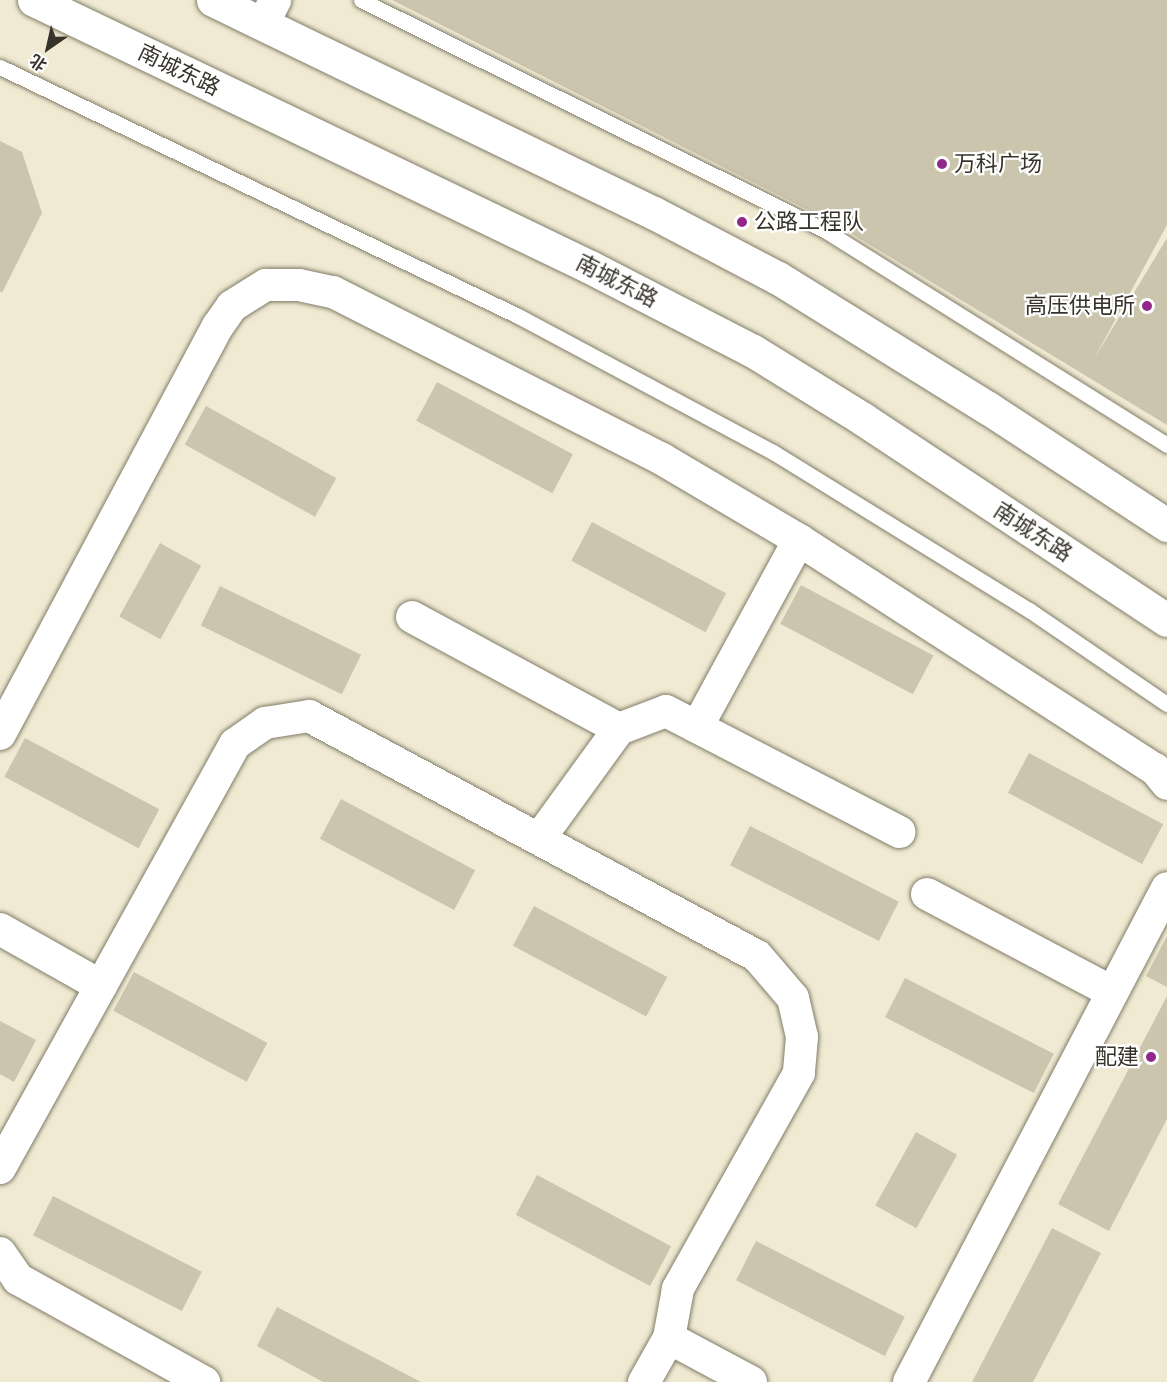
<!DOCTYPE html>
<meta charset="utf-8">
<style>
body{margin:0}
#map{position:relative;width:1167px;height:1382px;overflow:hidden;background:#f0ead3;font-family:Mulish,"Noto Sans SC",sans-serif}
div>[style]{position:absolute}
.building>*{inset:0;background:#cbc5ae;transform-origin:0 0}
.roads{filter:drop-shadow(0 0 2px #827d68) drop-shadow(0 0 2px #827d68)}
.service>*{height:15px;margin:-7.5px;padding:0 7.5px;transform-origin:7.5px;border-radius:7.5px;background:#fff}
.minor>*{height:32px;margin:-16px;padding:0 16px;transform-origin:16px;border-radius:16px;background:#fff}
.primary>*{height:33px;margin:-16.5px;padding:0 16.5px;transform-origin:16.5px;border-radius:16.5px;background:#fff}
.dots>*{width:16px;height:16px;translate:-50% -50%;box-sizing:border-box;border:3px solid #fff;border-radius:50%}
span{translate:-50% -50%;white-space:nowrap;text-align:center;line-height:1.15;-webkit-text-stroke:4.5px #fff;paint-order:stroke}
.street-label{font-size:22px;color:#36332a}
.poi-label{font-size:22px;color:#36332a}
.left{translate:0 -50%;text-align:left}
.right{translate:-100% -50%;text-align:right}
.north{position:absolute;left:18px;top:18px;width:60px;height:60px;-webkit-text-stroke:4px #fff;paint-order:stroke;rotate:214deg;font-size:16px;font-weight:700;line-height:24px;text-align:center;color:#36332a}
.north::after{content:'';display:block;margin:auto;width:21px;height:27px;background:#36332a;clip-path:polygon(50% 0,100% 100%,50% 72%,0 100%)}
</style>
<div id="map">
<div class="building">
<i style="clip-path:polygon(392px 0,1167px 0,1167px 225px,1094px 359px,1167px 238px,1167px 425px,834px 223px)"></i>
<i style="clip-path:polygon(0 141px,22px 152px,42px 213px,2px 293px,0 291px)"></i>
<i style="left:437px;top:382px;width:154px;height:44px;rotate:28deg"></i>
<i style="left:206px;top:406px;width:149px;height:44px;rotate:29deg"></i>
<i style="left:592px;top:522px;width:152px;height:44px;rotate:28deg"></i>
<i style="left:160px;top:543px;width:47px;height:84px;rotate:29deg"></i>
<i style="left:801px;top:585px;width:150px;height:44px;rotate:28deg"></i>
<i style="left:220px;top:586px;width:157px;height:44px;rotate:26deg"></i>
<i style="left:25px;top:738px;width:152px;height:44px;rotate:28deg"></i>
<i style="left:1029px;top:753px;width:152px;height:45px;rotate:28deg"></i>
<i style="left:341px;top:799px;width:152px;height:45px;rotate:28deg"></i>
<i style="left:750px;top:826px;width:167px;height:44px;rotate:27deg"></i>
<i style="left:534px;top:906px;width:151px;height:45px;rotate:28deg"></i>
<i style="clip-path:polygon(1167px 936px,1167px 987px,1146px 976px)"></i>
<i style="left:134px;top:972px;width:151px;height:44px;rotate:28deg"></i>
<i style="left:905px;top:978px;width:167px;height:44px;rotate:27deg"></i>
<i style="clip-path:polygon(1167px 996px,1167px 1119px,1109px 1231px,1058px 1204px)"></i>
<i style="clip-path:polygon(0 1021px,36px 1040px,14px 1082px,0 1074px)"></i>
<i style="left:916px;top:1132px;width:47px;height:84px;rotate:29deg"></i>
<i style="left:537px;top:1175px;width:152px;height:45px;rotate:28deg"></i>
<i style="left:53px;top:1196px;width:167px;height:44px;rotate:27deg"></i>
<i style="clip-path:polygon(1052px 1228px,1101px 1253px,1033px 1382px,972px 1382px)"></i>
<i style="left:756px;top:1241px;width:167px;height:44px;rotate:27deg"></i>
<i style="clip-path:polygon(277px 1307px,421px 1382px,323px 1382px,257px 1346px)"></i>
</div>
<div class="roads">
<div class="service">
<i style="left:361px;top:0;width:519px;rotate:26.42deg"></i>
<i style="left:826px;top:231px;width:403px;rotate:32.1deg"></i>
<i style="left:0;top:67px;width:575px;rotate:25.67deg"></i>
<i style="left:518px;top:316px;width:289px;rotate:28.1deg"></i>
<i style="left:773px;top:452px;width:301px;rotate:31.7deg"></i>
<i style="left:1029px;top:610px;width:167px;rotate:34.3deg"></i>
</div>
<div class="minor">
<i style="left:263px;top:24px;width:27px;rotate:-63deg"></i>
<i style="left:412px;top:617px;width:235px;rotate:28.4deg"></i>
<i style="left:697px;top:727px;width:213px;rotate:-61.4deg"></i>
<i style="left:0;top:734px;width:463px;rotate:-61.9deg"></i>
<i style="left:218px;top:326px;width:24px;rotate:-55deg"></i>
<i style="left:232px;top:306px;width:40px;rotate:-32deg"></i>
<i style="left:266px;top:285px;width:33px"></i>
<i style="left:299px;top:285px;width:35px;rotate:12deg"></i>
<i style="left:333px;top:292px;width:369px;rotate:26.9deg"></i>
<i style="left:662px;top:459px;width:159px;rotate:30.6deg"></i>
<i style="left:799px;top:540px;width:423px;rotate:32.8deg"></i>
<i style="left:1155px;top:769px;width:19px;rotate:51deg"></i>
<i style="left:539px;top:839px;width:136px;rotate:-54deg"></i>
<i style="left:619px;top:729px;width:50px;rotate:-21deg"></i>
<i style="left:666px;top:711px;width:263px;rotate:27.4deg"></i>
<i style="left:927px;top:894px;width:209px;rotate:27.9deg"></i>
<i style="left:0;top:929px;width:116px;rotate:29.4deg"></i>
<i style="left:0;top:1168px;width:485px;rotate:-61deg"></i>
<i style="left:235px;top:744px;width:37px;rotate:-35deg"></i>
<i style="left:265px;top:723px;width:45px;rotate:-9deg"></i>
<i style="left:309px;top:716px;width:508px;rotate:28.18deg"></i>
<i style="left:757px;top:956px;width:55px;rotate:49.4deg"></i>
<i style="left:793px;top:998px;width:40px;rotate:77deg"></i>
<i style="left:802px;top:1037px;width:36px;rotate:95deg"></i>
<i style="left:799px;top:1073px;width:248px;rotate:119.3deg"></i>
<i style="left:678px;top:1289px;width:50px;rotate:100.4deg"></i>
<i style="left:669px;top:1338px;width:51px;rotate:119.6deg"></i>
<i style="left:0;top:1253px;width:32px;rotate:55deg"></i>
<i style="left:18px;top:1279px;width:213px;rotate:29deg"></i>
<i style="left:669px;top:1338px;width:93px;rotate:28.2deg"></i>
<i style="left:909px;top:1382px;width:557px;rotate:-62.42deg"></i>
</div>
<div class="primary">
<i style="left:34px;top:0;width:617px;rotate:25.65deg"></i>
<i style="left:590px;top:267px;width:183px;rotate:27.3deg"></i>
<i style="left:753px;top:351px;width:129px;rotate:31.7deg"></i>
<i style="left:863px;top:419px;width:364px;rotate:33.5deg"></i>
<i style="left:213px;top:0;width:490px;rotate:25.8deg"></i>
<i style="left:654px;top:213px;width:140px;rotate:27.7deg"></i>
<i style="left:778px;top:278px;width:247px;rotate:31.8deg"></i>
<i style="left:988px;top:408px;width:214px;rotate:33.2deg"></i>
</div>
</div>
<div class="dots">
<i style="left:942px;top:164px;background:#91278a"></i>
<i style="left:742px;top:222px;background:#91278a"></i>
<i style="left:1147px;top:306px;background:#91278a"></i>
<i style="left:1151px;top:1057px;background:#91278a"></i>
</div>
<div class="street-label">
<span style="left:179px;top:70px;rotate:26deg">南城东路</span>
<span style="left:617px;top:281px;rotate:27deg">南城东路</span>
<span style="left:1033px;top:532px;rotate:33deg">南城东路</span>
</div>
<div class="poi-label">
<span class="left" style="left:954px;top:164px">万科广场</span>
<span class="left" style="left:754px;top:222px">公路工程队</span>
<span class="right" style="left:1135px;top:306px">高压供电所</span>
<span class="right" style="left:1139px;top:1057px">配建</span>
</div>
<div class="north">北</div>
</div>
